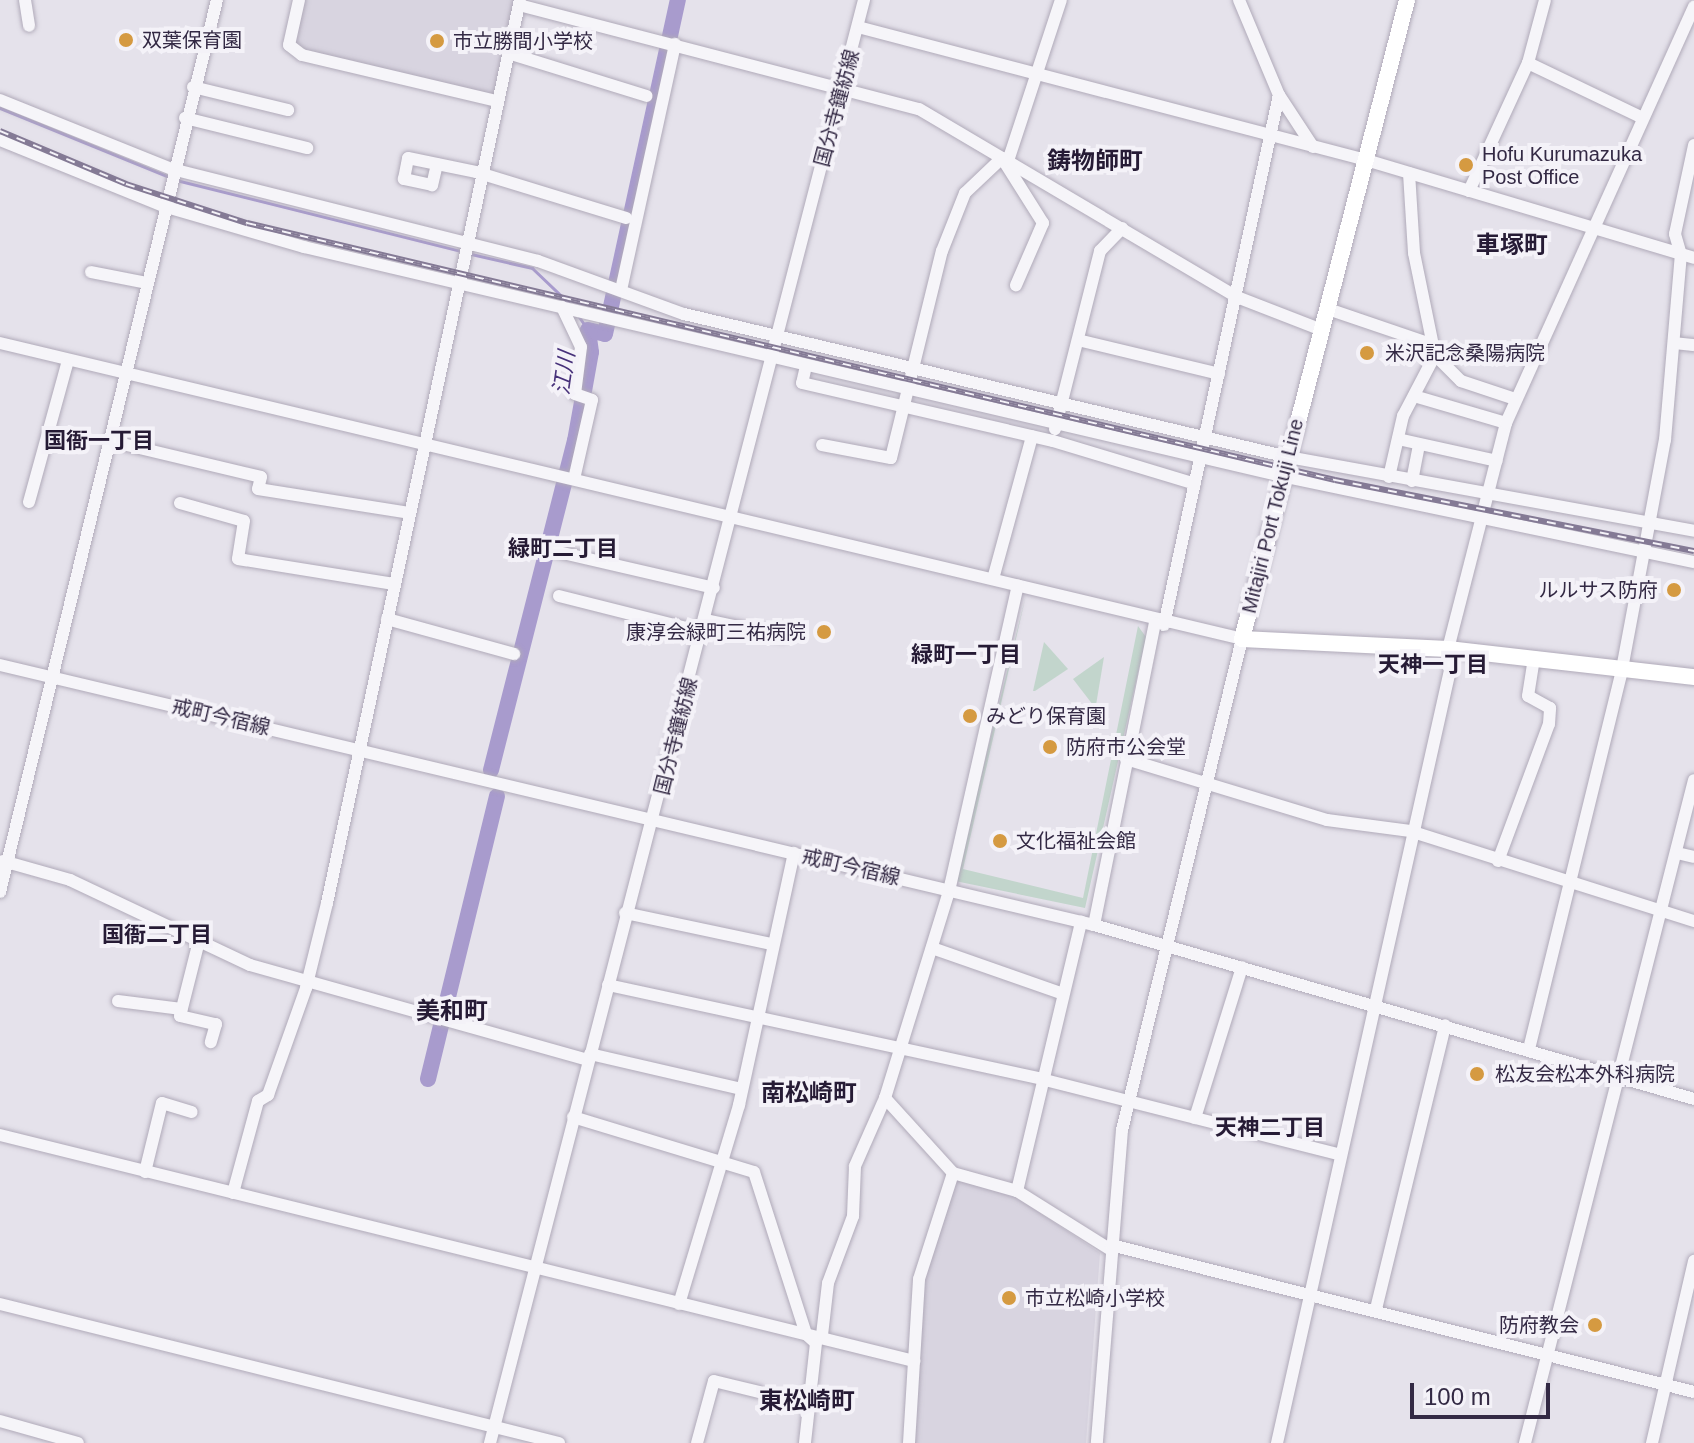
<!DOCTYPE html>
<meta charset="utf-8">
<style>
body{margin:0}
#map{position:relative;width:1694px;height:1443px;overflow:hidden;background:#e5e2eb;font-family:Helvetica,"Noto Sans JP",sans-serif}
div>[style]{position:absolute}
.built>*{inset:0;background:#d8d4e0}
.green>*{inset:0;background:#c2d5cc}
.stream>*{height:3px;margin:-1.5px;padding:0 1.5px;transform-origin:1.5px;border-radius:1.5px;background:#a89bcd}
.river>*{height:16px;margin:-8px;padding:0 8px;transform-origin:8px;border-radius:8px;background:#a89bcd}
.roads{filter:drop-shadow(0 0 2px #b0aab9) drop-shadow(0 0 2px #b0aab9)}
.minor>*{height:12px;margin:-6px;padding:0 6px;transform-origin:6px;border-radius:6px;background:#f6f5f9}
.major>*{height:16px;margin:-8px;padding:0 8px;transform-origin:8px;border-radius:8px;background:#fff}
.rail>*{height:6px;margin-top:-3px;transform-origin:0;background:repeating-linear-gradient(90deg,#f4f2f8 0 9px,#847a95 0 18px);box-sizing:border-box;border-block:2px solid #847a95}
.dots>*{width:22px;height:22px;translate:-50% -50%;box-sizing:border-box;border:4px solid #f4f2f8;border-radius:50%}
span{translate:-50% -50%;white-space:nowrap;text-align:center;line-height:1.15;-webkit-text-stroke:8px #f4f2f8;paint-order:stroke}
.poi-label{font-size:20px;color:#332944}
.left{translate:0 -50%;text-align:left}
.right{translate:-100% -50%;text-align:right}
.street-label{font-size:20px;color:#332944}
.water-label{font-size:22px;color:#47317a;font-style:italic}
.neighbourhood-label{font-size:22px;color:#261b35;font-weight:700}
.quarter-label{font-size:24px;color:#261b35;font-weight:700}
.scale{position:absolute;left:1410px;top:1383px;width:140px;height:36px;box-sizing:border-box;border:4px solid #332944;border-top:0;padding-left:10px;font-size:24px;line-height:28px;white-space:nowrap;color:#332944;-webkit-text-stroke:6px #f4f2f8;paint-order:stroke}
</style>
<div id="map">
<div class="built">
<i style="clip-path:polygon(299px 0,520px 0,497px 101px,289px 45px)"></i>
<i style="clip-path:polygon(956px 1179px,1016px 1197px,1100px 1253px,1086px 1443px,914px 1443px,922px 1281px)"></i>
</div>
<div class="green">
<i style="clip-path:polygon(1026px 595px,963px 869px,1083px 898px,1138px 626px,1146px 637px,1085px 908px,955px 881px)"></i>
<i style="clip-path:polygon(1044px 642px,1068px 669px,1035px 691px,1033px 691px)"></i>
<i style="clip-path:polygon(1104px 657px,1096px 705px,1093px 705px,1073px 679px)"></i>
</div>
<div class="stream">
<i style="left:0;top:108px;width:183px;rotate:22.2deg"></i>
<i style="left:176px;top:180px;width:297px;rotate:14deg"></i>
<i style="left:471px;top:254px;width:63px;rotate:12.9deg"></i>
<i style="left:532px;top:268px;width:57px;rotate:43.6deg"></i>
<i style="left:579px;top:317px;width:16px;rotate:55deg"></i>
</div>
<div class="river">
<i style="left:491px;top:770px;width:340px;rotate:-75.7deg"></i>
<i style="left:575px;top:441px;width:90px;rotate:-79.8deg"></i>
<i style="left:591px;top:352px;width:22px;rotate:-98deg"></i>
<i style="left:588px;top:330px;width:17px;rotate:13deg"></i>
<i style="left:605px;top:334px;width:342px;rotate:-77.7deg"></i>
<i style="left:428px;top:1079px;width:291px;rotate:-76.3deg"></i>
</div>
<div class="roads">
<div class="minor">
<i style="left:25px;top:0;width:26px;rotate:81deg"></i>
<i style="left:299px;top:0;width:46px;rotate:102.5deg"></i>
<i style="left:289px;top:45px;width:16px;rotate:38deg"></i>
<i style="left:302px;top:55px;width:200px;rotate:13.3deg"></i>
<i style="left:1239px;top:0;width:103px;rotate:67.2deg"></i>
<i style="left:1279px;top:95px;width:62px;rotate:56.8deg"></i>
<i style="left:519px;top:5px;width:413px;rotate:14.6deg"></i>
<i style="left:919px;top:109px;width:369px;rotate:30.6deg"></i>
<i style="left:1237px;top:297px;width:91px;rotate:21.2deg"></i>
<i style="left:858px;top:27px;width:525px;rotate:14.67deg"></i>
<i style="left:1366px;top:160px;width:342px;rotate:16.6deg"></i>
<i style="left:508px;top:53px;width:145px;rotate:17.2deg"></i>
<i style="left:1528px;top:63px;width:127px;rotate:25.6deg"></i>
<i style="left:193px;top:87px;width:98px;rotate:13.6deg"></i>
<i style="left:0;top:100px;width:185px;rotate:21.9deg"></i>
<i style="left:172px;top:169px;width:377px;rotate:14.1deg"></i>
<i style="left:538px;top:261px;width:155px;rotate:20deg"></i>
<i style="left:684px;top:314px;width:621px;rotate:13.32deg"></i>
<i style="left:1288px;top:457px;width:413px;rotate:10.3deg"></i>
<i style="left:185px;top:118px;width:126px;rotate:13.8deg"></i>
<i style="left:0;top:140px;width:176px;rotate:22deg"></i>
<i style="left:163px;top:206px;width:147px;rotate:16.2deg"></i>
<i style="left:304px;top:247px;width:1004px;rotate:13.18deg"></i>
<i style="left:1282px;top:476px;width:421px;rotate:11.8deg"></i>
<i style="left:1002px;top:158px;width:77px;rotate:57.8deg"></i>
<i style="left:1043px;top:223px;width:68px;rotate:113.5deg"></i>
<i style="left:1008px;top:161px;width:169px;rotate:-71.8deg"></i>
<i style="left:437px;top:164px;width:22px;rotate:103deg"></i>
<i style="left:432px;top:185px;width:29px;rotate:-168deg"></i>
<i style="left:404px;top:179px;width:21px;rotate:-79deg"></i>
<i style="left:408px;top:158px;width:69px;rotate:11.6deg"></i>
<i style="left:476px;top:172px;width:157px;rotate:17deg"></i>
<i style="left:1409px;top:173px;width:80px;rotate:86.4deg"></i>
<i style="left:1414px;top:253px;width:104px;rotate:78.4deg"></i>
<i style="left:1435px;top:355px;width:37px;rotate:45deg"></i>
<i style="left:1461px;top:381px;width:57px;rotate:18.4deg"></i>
<i style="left:1469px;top:191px;width:141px;rotate:-65.3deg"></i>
<i style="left:1528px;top:63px;width:65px;rotate:-74.9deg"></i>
<i style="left:91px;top:272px;width:57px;rotate:11.1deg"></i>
<i style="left:621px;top:290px;width:252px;rotate:-77.6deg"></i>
<i style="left:562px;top:307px;width:44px;rotate:64.6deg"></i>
<i style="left:581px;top:347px;width:47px;rotate:97.3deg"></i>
<i style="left:575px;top:394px;width:18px;rotate:19deg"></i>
<i style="left:592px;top:400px;width:81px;rotate:102.8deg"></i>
<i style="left:1328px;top:309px;width:109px;rotate:18.8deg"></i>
<i style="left:1082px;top:341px;width:141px;rotate:13.5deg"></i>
<i style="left:0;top:343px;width:1277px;rotate:13.4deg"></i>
<i style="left:1242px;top:639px;width:505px;rotate:103.73deg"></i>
<i style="left:1122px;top:1130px;width:314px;rotate:94.6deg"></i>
<i style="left:1674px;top:343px;width:20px;rotate:6deg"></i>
<i style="left:806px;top:366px;width:17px;rotate:103deg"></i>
<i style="left:802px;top:383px;width:258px;rotate:13deg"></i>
<i style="left:1053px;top:441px;width:148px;rotate:16.8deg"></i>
<i style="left:1414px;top:396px;width:96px;rotate:16.4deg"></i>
<i style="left:1055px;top:429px;width:184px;rotate:-75.8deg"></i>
<i style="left:1100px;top:251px;width:32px;rotate:-46deg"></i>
<i style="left:1398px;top:439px;width:101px;rotate:12.5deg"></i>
<i style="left:110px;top:441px;width:155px;rotate:13.4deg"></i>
<i style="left:261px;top:477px;width:12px;rotate:104deg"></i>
<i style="left:258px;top:489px;width:153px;rotate:9deg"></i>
<i style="left:822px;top:445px;width:70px;rotate:10.7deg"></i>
<i style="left:891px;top:458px;width:213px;rotate:-76.2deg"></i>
<i style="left:942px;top:251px;width:62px;rotate:-68.4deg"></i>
<i style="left:965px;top:193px;width:51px;rotate:-43.4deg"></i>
<i style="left:1389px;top:477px;width:63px;rotate:-77.1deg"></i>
<i style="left:1403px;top:416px;width:69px;rotate:-62.3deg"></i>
<i style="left:1412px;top:481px;width:37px;rotate:-79deg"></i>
<i style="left:29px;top:502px;width:147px;rotate:-74.6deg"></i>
<i style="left:180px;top:503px;width:66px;rotate:15.7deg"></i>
<i style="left:244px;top:521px;width:38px;rotate:99deg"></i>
<i style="left:238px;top:559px;width:158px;rotate:9.1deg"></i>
<i style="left:554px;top:551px;width:164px;rotate:13deg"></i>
<i style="left:993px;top:579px;width:148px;rotate:-74.7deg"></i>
<i style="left:559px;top:596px;width:147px;rotate:14.1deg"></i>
<i style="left:387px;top:619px;width:132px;rotate:15.4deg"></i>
<i style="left:705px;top:620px;width:79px;rotate:11.7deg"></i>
<i style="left:1164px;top:625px;width:542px;rotate:-77.76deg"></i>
<i style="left:0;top:665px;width:1124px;rotate:13.37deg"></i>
<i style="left:1094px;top:925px;width:625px;rotate:16.17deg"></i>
<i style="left:1126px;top:759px;width:210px;rotate:16.9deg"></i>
<i style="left:1327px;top:820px;width:84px;rotate:7.5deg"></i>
<i style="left:1410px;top:831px;width:298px;rotate:17.6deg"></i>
<i style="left:1677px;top:853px;width:17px;rotate:13deg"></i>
<i style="left:3px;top:861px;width:70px;rotate:15.8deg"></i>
<i style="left:70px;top:880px;width:199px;rotate:25.3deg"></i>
<i style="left:250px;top:965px;width:352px;rotate:15.7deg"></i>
<i style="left:1498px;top:861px;width:146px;rotate:-69.6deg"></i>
<i style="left:1549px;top:724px;width:16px;rotate:-86deg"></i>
<i style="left:1550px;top:708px;width:25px;rotate:-151deg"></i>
<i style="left:1528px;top:696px;width:37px;rotate:-81deg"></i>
<i style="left:0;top:892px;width:918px;rotate:-76.33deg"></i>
<i style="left:625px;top:913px;width:149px;rotate:12deg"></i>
<i style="left:1094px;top:925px;width:308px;rotate:-78.6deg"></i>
<i style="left:199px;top:941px;width:77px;rotate:104.2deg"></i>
<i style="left:180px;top:1016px;width:37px;rotate:13deg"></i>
<i style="left:216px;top:1024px;width:19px;rotate:106deg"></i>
<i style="left:932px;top:948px;width:139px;rotate:19.3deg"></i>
<i style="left:608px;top:985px;width:443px;rotate:12.2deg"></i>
<i style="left:1041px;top:1079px;width:305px;rotate:14.2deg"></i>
<i style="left:118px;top:1001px;width:64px;rotate:7.2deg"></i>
<i style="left:1529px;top:1049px;width:391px;rotate:-76.2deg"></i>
<i style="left:1622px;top:669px;width:233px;rotate:-79.4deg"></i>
<i style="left:1665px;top:440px;width:186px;rotate:-85.1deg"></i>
<i style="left:1681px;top:255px;width:22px;rotate:-106deg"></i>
<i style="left:1675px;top:234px;width:91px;rotate:-77.9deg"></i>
<i style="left:590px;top:1054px;width:156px;rotate:13deg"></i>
<i style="left:885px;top:1098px;width:101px;rotate:47.8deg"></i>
<i style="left:953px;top:1173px;width:66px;rotate:15.7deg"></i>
<i style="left:1017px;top:1191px;width:111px;rotate:32.1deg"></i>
<i style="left:573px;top:1117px;width:189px;rotate:16.9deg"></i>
<i style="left:754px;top:1172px;width:170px;rotate:72.2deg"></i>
<i style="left:806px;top:1334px;width:13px;rotate:42deg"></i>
<i style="left:816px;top:1343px;width:101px;rotate:96.3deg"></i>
<i style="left:1195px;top:1118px;width:158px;rotate:-72.7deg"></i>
<i style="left:0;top:1135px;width:942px;rotate:13.89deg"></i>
<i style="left:145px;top:1172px;width:71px;rotate:-76.2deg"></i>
<i style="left:162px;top:1103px;width:31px;rotate:17deg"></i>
<i style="left:1017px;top:1191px;width:277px;rotate:-76.6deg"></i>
<i style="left:233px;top:1193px;width:95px;rotate:-74.8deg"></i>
<i style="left:258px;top:1101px;width:12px;rotate:-31deg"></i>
<i style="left:268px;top:1095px;width:114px;rotate:-70.4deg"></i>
<i style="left:306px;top:988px;width:88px;rotate:-76.1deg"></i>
<i style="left:327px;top:903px;width:923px;rotate:-77.94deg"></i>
<i style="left:1111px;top:1245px;width:601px;rotate:14.15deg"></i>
<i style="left:0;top:1304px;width:576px;rotate:13.96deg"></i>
<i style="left:679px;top:1304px;width:208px;rotate:-73.2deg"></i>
<i style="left:739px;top:1105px;width:258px;rotate:-77.7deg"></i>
<i style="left:1376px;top:1309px;width:292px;rotate:-76.3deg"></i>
<i style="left:822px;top:1335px;width:52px;rotate:-83.4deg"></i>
<i style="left:828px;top:1283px;width:72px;rotate:-69.5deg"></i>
<i style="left:853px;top:1216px;width:50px;rotate:-87.7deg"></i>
<i style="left:855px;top:1166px;width:74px;rotate:-66.2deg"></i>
<i style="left:885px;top:1098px;width:217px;rotate:-72.8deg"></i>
<i style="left:949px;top:891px;width:313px;rotate:-77.3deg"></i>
<i style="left:0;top:1421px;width:81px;rotate:15.8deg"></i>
<i style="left:490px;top:1443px;width:1491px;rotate:-75.47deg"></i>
<i style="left:697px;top:1443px;width:64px;rotate:-74.7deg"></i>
<i style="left:714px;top:1381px;width:46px;rotate:13.7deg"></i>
<i style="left:909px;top:1443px;width:164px;rotate:-86.5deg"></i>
<i style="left:919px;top:1279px;width:111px;rotate:-72.2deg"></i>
<i style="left:1277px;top:1443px;width:792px;rotate:-77.38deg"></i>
<i style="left:1450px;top:670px;width:21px;rotate:-95deg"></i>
<i style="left:1448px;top:649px;width:233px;rotate:-75.6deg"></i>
<i style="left:1506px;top:423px;width:457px;rotate:-65.7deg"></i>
<i style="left:1525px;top:1443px;width:684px;rotate:-75.7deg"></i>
<i style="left:1652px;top:1443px;width:187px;rotate:-77deg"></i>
</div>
<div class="major">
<i style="left:1407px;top:0;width:660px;rotate:104.48deg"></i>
<i style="left:1242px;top:639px;width:206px;rotate:2.8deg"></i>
<i style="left:1448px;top:649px;width:248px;rotate:6.5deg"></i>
</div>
</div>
<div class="rail">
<i style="left:0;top:131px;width:137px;rotate:22.8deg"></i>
<i style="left:126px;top:184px;width:127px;rotate:17.9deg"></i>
<i style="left:247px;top:223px;width:1118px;rotate:13.29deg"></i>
<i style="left:1335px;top:480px;width:366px;rotate:11.2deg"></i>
</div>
<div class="dots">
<i style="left:126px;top:40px;background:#d59a41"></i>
<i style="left:437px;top:41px;background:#d59a41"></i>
<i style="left:1466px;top:165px;background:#d59a41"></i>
<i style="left:1367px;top:353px;background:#d59a41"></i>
<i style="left:1674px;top:590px;background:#d59a41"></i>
<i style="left:824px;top:632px;background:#d59a41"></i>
<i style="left:970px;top:716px;background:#d59a41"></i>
<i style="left:1050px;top:747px;background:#d59a41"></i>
<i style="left:1000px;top:841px;background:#d59a41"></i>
<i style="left:1477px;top:1074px;background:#d59a41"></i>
<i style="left:1009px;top:1298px;background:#d59a41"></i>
<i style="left:1595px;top:1325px;background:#d59a41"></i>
</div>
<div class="poi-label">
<span class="left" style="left:142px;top:40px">双葉保育園</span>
<span class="left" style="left:453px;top:41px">市立勝間小学校</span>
<span class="left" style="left:1482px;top:166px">Hofu Kurumazuka<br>Post Office</span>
<span class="left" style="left:1385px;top:353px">米沢記念桑陽病院</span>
<span class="right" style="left:1658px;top:590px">ルルサス防府</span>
<span class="right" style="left:806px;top:632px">康淳会緑町三祐病院</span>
<span class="left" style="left:986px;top:716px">みどり保育園</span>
<span class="left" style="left:1066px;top:747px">防府市公会堂</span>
<span class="left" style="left:1016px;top:841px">文化福祉会館</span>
<span class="left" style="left:1495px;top:1074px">松友会松本外科病院</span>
<span class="left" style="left:1025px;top:1298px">市立松崎小学校</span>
<span class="right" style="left:1579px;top:1325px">防府教会</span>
</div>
<div class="street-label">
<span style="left:837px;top:108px;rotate:-75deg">国分寺鐘紡線</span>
<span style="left:1273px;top:516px;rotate:-76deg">Mitajiri Port Tokuji Line</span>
<span style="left:221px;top:717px;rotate:13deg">戒町今宿線</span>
<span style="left:676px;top:736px;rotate:-76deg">国分寺鐘紡線</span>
<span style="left:851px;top:867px;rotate:13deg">戒町今宿線</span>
</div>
<div class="water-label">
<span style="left:564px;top:373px;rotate:-82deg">江川</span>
</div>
<div class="neighbourhood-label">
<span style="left:99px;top:441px">国衙一丁目</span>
<span style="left:563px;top:549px">緑町二丁目</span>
<span style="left:966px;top:655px">緑町一丁目</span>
<span style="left:1433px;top:665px">天神一丁目</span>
<span style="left:157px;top:935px">国衙二丁目</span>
<span style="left:1270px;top:1128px">天神二丁目</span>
</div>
<div class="quarter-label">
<span style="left:1095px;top:161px">鋳物師町</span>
<span style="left:1512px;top:245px">車塚町</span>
<span style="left:452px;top:1011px">美和町</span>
<span style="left:809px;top:1093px">南松崎町</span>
<span style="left:807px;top:1401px">東松崎町</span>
</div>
<div class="scale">100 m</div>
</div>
